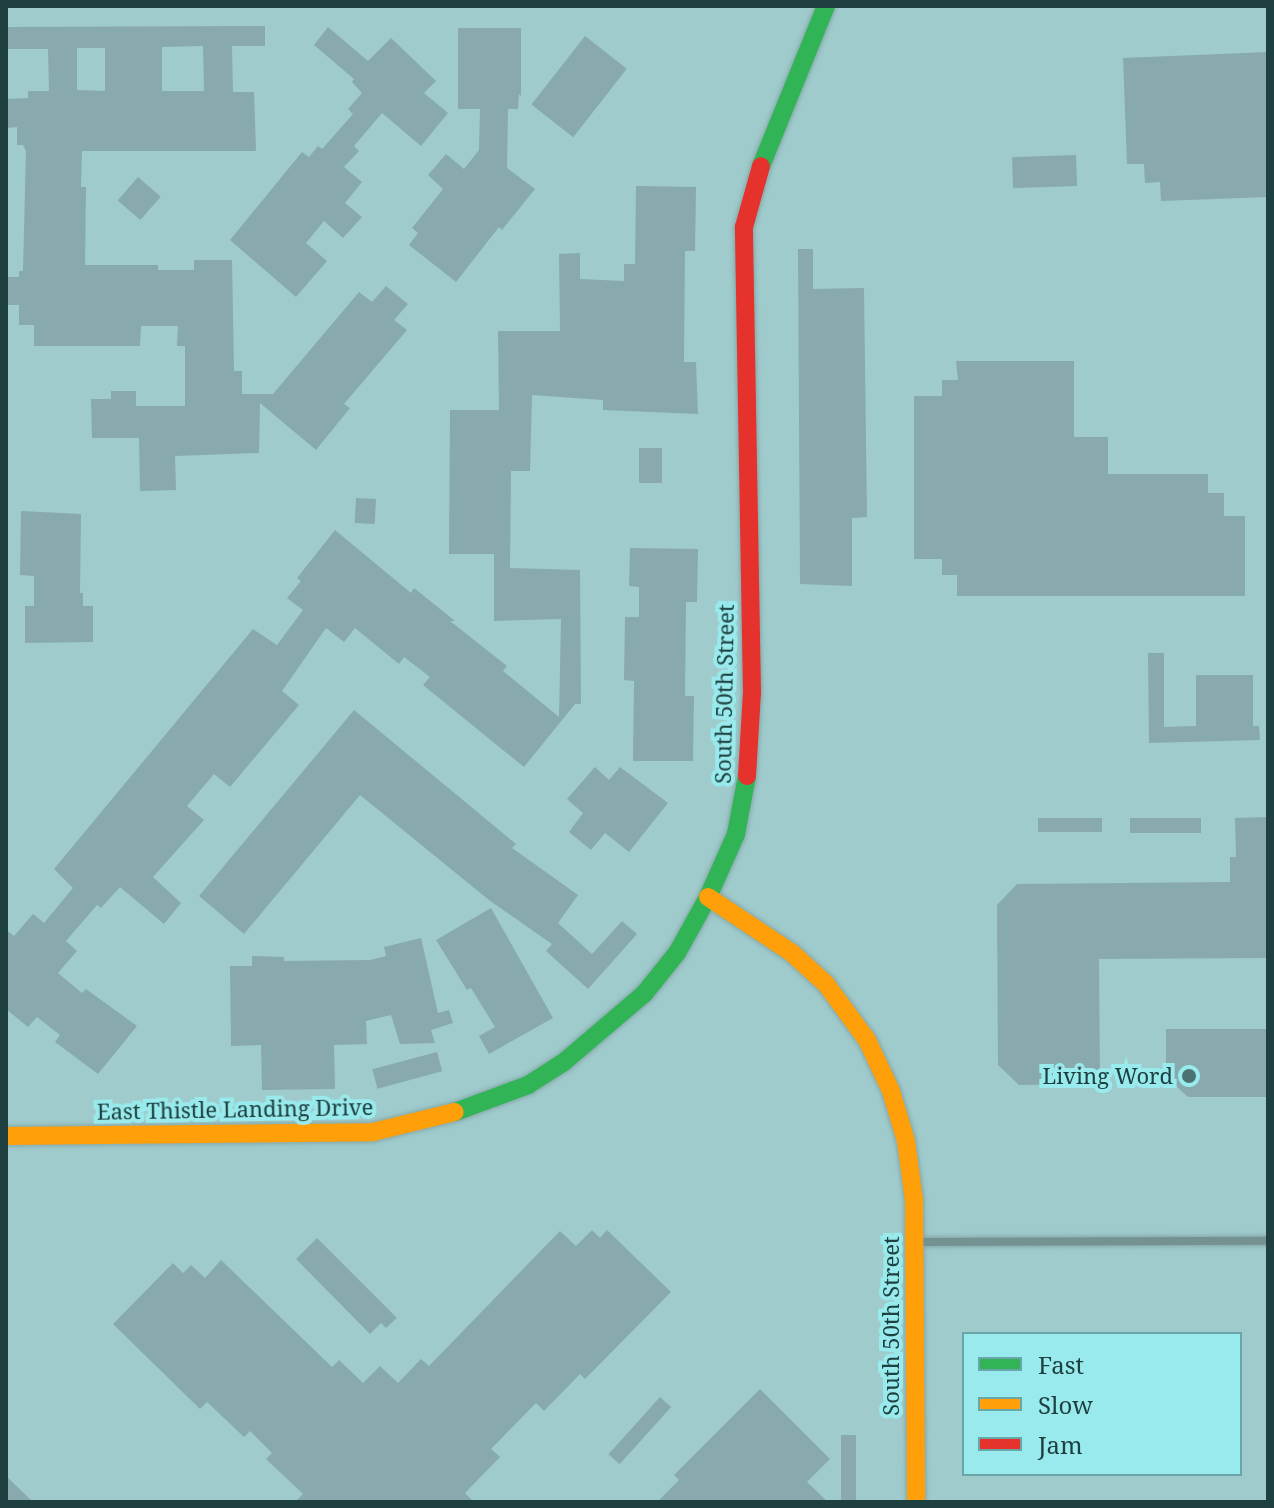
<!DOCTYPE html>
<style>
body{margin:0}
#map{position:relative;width:1274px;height:1508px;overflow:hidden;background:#9fcbcc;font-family:"Noto Serif",serif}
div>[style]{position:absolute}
.building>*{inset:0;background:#88a9ae;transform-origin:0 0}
.roads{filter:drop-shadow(0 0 2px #86a9aa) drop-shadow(0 0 2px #86a9aa)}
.lane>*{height:8px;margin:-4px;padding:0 4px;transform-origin:4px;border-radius:4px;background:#759293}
.fast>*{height:18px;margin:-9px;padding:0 9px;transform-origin:9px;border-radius:9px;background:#30b455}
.slow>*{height:18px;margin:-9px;padding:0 9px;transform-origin:9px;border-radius:9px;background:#ff9f0a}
.jam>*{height:18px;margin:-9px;padding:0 9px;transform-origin:9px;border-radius:9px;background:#e5322d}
.dots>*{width:22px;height:22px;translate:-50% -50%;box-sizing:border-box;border:4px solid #99eaec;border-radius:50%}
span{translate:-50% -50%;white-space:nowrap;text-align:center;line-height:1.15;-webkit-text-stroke:8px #99eaec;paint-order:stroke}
.street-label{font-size:22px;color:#1e4041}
.poi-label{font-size:22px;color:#1e4041}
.right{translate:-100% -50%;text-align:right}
.frame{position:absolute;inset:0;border:8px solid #1e4041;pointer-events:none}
.legend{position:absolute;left:962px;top:1332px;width:280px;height:144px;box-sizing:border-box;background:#99eaec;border:2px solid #68a6a8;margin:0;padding:10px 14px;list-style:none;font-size:24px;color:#1e4041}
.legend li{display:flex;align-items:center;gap:16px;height:40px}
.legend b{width:40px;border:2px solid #68a6a8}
</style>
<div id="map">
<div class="building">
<i style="clip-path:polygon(evenodd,265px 26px,265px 46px,232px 46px,233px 92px,254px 92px,256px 151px,82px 151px,81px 187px,86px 187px,85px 265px,158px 265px,158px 270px,194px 270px,194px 260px,232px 260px,234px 371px,242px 371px,242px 394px,273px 394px,359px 292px,372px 302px,386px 286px,408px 304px,394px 320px,407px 330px,344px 404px,350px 408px,316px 450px,260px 403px,259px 453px,175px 456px,176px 490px,140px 491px,139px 438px,92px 438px,91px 399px,111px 399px,111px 391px,136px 391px,136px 406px,185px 406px,185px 346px,177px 346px,178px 326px,141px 326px,140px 346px,34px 346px,34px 325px,19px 325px,19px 305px,6px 305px,6px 277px,19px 277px,19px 271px,23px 271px,26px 151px,23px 145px,17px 145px,17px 127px,6px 128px,6px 99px,28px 98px,28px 91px,49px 91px,48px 49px,6px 49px,6px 27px,265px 26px,203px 46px,204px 91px,162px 91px,162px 47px,203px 46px,265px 26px,77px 48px,105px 48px,105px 91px,77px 90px,77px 48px)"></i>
<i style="clip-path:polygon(328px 27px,368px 61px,391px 38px,436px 81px,424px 93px,448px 113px,421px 146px,382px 113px,354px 146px,359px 151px,344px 167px,362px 182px,345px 203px,362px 217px,343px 238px,324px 221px,306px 243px,327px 261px,296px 297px,230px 240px,302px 152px,309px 157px,318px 146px,322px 149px,353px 114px,348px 109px,362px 93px,352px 82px,354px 79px,314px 45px)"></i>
<i style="clip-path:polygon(458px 28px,521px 28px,521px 96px,519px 94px,518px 109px,508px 109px,507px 168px,535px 189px,502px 230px,499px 227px,456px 282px,409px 245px,418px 233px,412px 228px,443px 189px,428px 175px,446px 154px,464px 169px,479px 150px,480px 109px,458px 109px)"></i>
<i style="left:585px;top:36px;width:53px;height:87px;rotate:38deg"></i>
<i style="clip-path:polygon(1268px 52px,1268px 197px,1161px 201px,1160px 182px,1145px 183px,1144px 164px,1127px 164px,1123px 58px)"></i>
<i style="left:1076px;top:155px;width:31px;height:64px;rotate:88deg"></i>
<i style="left:138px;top:177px;width:30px;height:31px;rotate:41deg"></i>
<i style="clip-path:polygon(636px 186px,696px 187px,695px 251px,685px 251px,684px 362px,696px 362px,698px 414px,603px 410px,603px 400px,532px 395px,530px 471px,511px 471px,510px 568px,580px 570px,581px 704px,575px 704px,524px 767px,423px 685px,430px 677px,404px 657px,399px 664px,355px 628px,344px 642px,326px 628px,282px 691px,299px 705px,230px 787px,214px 774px,187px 806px,204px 820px,153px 877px,181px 903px,164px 924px,120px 887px,101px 908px,97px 905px,66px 941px,77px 951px,58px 973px,82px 993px,86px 989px,137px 1026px,98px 1074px,55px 1042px,60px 1035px,37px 1017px,28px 1027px,6px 1009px,6px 930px,14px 936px,33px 914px,44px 923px,73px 888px,54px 869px,253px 629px,277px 645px,303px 610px,287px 598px,301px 581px,297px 578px,335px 530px,411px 593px,414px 588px,455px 621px,450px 621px,507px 666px,503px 671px,559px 717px,561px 619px,494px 621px,494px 554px,449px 554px,450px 410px,499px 410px,498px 331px,560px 331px,559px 254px,580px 253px,580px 279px,624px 281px,624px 264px,635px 264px)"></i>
<i style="clip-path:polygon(798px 249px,813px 249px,813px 289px,864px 288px,867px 517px,852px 518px,852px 586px,800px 584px)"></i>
<i style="clip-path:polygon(956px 361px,1074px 361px,1074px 437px,1108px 437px,1108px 474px,1208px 474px,1208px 493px,1224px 493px,1224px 516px,1245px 516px,1245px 596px,957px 596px,957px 575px,942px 575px,942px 559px,914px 559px,914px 396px,942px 396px,942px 380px,958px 380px)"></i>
<i style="left:639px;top:448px;width:23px;height:35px"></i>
<i style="left:356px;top:498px;width:20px;height:25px;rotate:3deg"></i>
<i style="clip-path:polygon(21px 511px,81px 514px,80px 593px,83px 593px,83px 606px,93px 606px,93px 642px,25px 643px,25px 606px,34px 606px,34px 576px,20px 575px)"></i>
<i style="clip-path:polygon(630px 548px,698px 549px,697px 602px,686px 602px,685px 696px,694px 696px,693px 761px,633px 761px,634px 681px,624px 680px,625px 617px,639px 617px,639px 587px,629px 586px)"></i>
<i style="clip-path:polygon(1148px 653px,1164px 653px,1164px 727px,1196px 726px,1196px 675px,1253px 675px,1253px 726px,1259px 726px,1260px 740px,1149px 743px)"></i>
<i style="clip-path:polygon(354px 710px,516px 844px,512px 848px,578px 895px,558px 923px,592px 954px,622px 921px,637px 934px,588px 989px,546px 951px,552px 944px,489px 900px,360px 795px,244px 934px,199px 896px)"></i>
<i style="clip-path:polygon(595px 767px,609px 780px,620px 767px,668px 803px,629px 852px,605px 833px,591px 850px,569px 832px,583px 813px,567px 799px)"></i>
<i style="clip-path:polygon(1268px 817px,1268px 958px,1099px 959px,1100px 1084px,1019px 1085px,998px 1065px,997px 905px,1017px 884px,1230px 882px,1230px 857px,1236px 857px,1235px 818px)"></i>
<i style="left:1102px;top:818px;width:14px;height:64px;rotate:90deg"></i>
<i style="left:1130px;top:818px;width:71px;height:15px"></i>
<i style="clip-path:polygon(491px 908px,553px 1018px,489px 1054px,479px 1036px,495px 1027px,471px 988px,467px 990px,436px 940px)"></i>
<i style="clip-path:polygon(421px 938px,438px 1013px,449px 1010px,453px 1023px,431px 1030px,435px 1043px,400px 1044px,391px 1015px,366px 1021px,367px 1044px,334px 1045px,335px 1089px,262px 1090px,261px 1045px,231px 1046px,230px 966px,252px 966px,252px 956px,284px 957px,284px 961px,370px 960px,386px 956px,384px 947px)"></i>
<i style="clip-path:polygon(1166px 1029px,1268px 1029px,1268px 1097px,1188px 1097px,1166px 1077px)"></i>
<i style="left:437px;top:1052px;width:20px;height:67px;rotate:75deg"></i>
<i style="clip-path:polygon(592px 1230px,600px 1238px,607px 1230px,671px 1292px,585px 1379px,580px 1374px,544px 1411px,536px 1403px,491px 1449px,500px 1457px,465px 1493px,474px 1502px,295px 1502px,303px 1494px,266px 1459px,272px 1453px,250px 1431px,244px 1437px,207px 1402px,200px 1409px,113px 1324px,173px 1263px,183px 1273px,191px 1265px,205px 1278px,221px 1260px,332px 1367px,339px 1360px,363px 1383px,380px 1366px,398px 1383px,421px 1359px,429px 1366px,560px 1231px,576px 1246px)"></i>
<i style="clip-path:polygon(317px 1238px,397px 1318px,386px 1328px,381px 1323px,370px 1334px,296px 1259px)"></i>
<i style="clip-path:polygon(760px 1389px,830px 1459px,807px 1482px,828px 1502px,657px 1502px,679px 1480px,674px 1475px)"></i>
<i style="left:660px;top:1397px;width:15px;height:77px;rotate:42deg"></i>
<i style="left:841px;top:1435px;width:15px;height:67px"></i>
<i style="clip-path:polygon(6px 1476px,33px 1502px,6px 1502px)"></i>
</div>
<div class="roads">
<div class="lane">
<i style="left:919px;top:1242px;width:349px;rotate:-0.2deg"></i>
</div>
<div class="fast">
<i style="left:761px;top:166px;width:173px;rotate:-67.9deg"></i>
<i style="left:455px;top:1112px;width:78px;rotate:-20.3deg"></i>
<i style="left:528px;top:1085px;width:43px;rotate:-32.6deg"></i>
<i style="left:564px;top:1062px;width:105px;rotate:-40.4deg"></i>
<i style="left:644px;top:994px;width:53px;rotate:-51.2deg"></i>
<i style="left:677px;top:953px;width:64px;rotate:-61deg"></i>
<i style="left:708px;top:897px;width:69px;rotate:-66deg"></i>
<i style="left:736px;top:834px;width:59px;rotate:-79.3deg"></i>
</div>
<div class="slow">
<i style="left:708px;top:897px;width:101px;rotate:33.7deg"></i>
<i style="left:792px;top:953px;width:46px;rotate:42.4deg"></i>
<i style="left:826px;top:984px;width:69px;rotate:53.8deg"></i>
<i style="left:867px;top:1040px;width:56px;rotate:64.8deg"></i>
<i style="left:891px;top:1091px;width:52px;rotate:73.3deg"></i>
<i style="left:906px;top:1141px;width:60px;rotate:82.3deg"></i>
<i style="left:914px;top:1200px;width:302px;rotate:89.6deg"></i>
<i style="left:6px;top:1136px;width:367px;rotate:-0.6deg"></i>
<i style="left:373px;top:1132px;width:84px;rotate:-13.7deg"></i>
</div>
<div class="jam">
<i style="left:747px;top:776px;width:83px;rotate:-86.6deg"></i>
<i style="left:752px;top:693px;width:466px;rotate:-91deg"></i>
<i style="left:744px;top:227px;width:63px;rotate:-74.4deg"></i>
</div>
</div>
<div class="dots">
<i style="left:1189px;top:1076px;background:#4b7172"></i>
</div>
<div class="street-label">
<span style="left:724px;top:694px;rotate:-89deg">South 50th Street</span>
<span style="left:235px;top:1109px;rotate:-1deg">East Thistle Landing Drive</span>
<span style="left:891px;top:1326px;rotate:-90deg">South 50th Street</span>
</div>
<div class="poi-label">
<span class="right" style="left:1173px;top:1076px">Living Word</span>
</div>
<div class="frame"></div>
<ul class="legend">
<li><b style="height:10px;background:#30b455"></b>Fast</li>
<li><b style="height:10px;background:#ff9f0a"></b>Slow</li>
<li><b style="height:10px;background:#e5322d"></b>Jam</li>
</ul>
</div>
